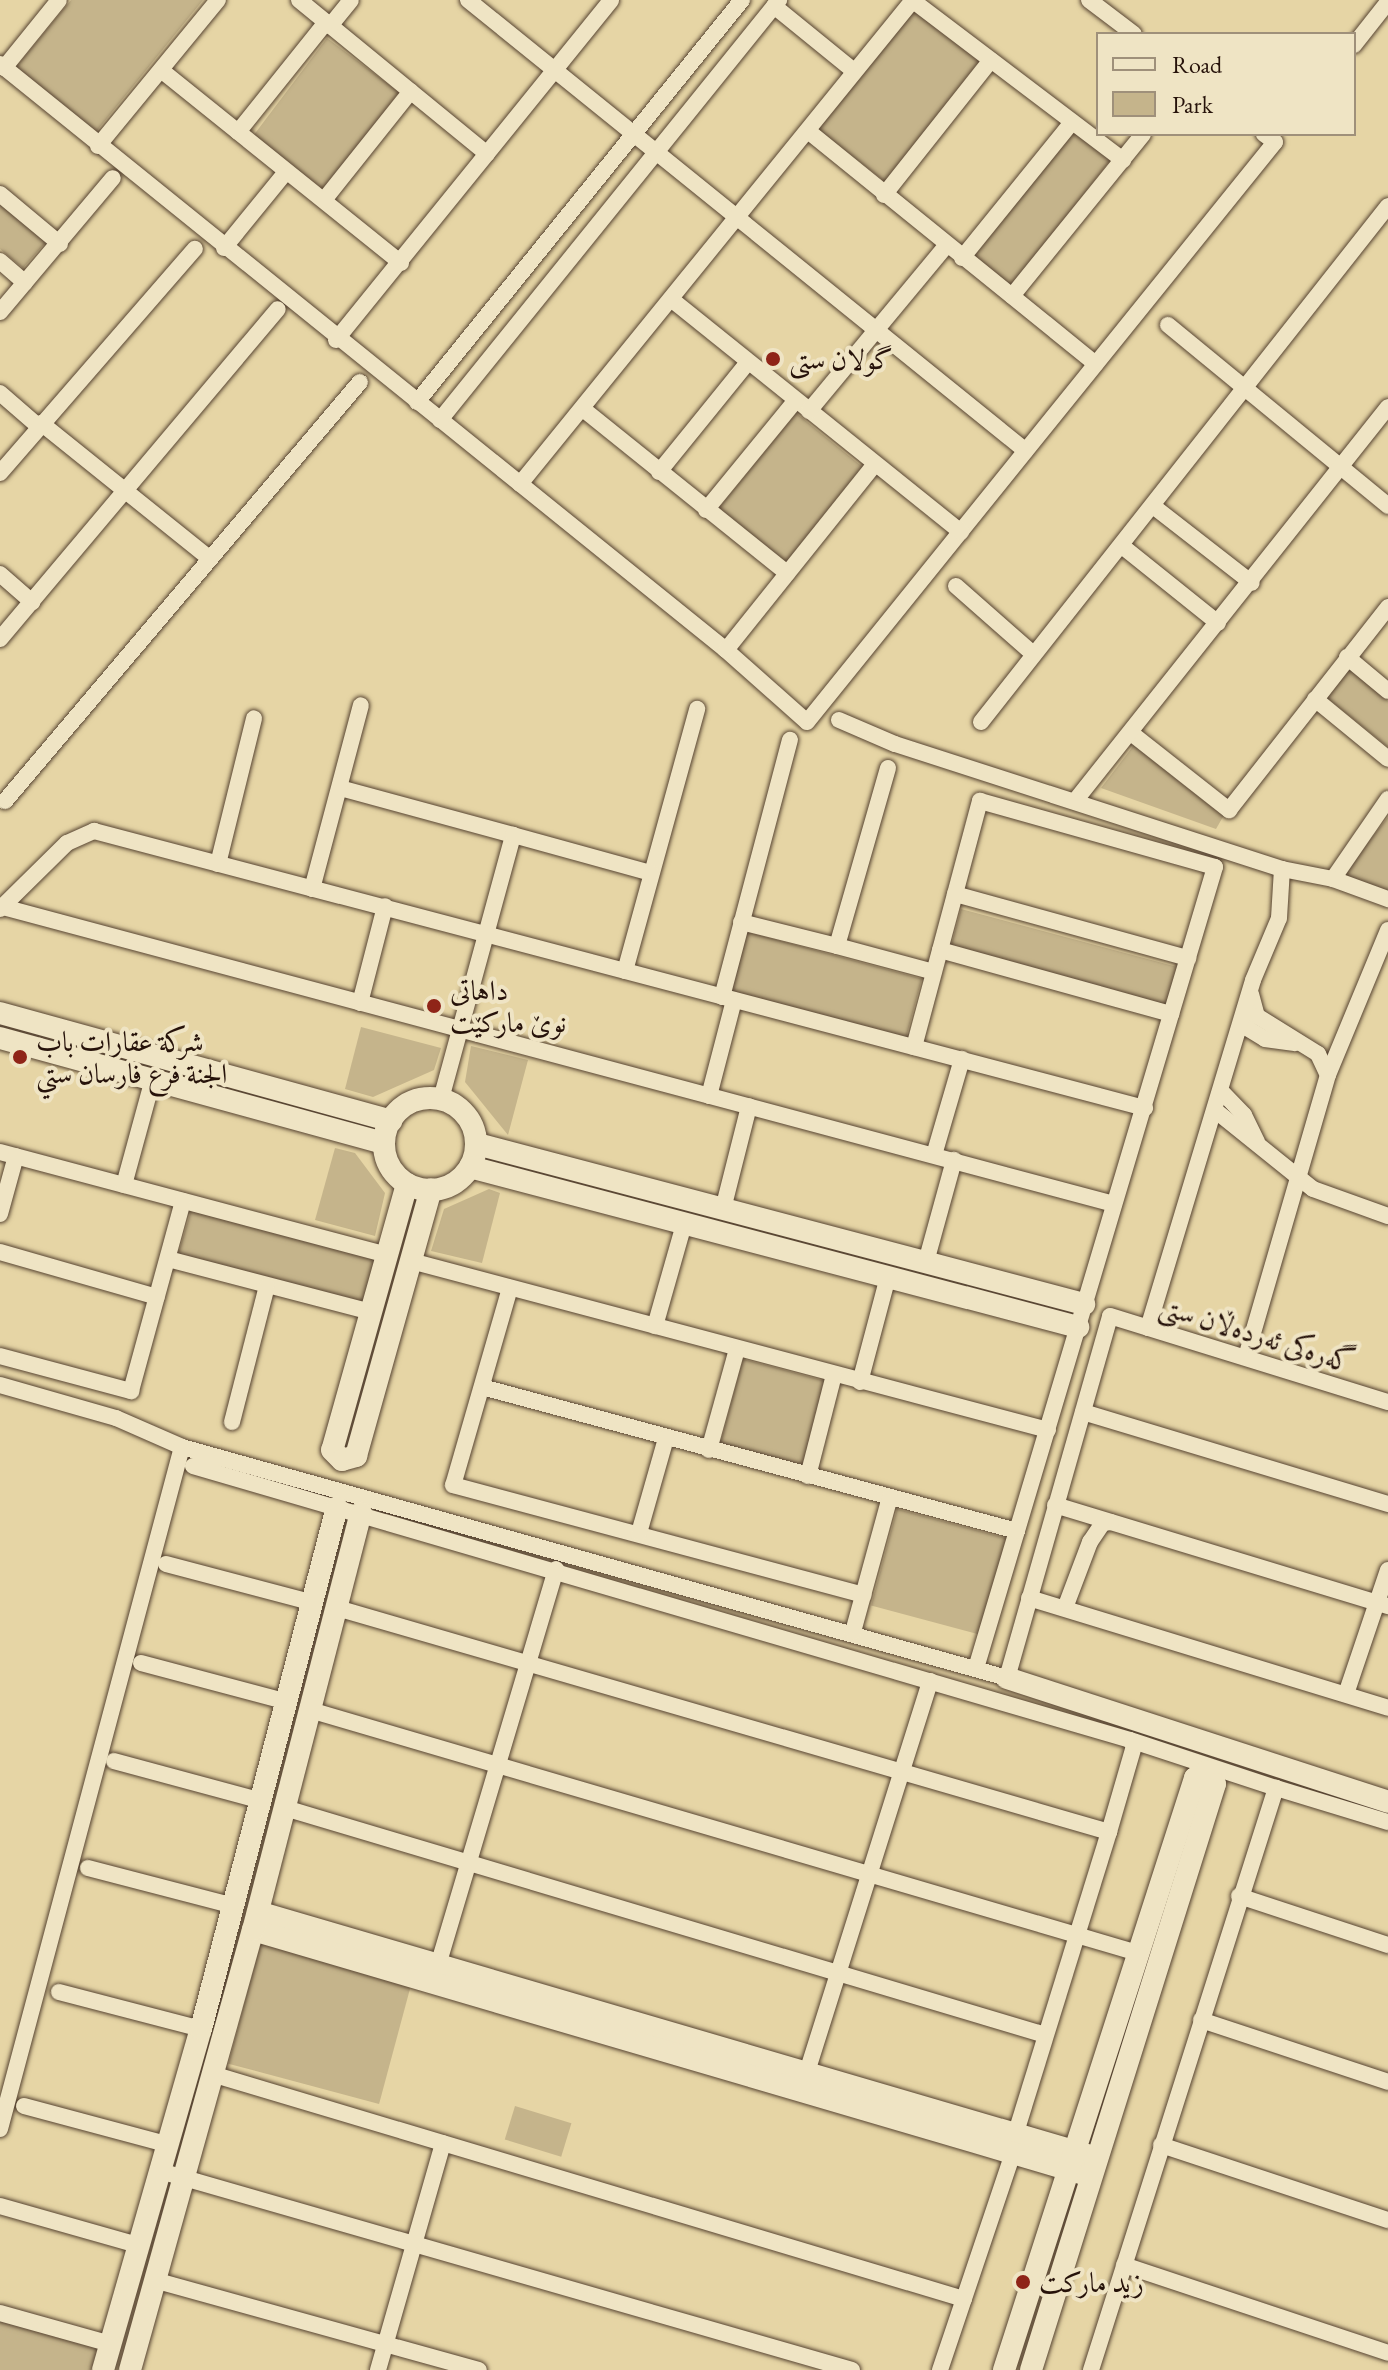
<!DOCTYPE html>
<meta charset="utf-8">
<style>
body{margin:0}
#map{position:relative;width:1388px;height:2370px;overflow:hidden;background:#e6d5a5;font-family:"EB Garamond",Amiri,serif}
div>[style]{position:absolute}
.green>*{inset:0;background:#c5b48b;transform-origin:0 0}
.roads{filter:drop-shadow(0 0 2px #564331) drop-shadow(0 0 2px #564331)}
.street>*{height:16px;margin:-8px;padding:0 8px;transform-origin:8px;border-radius:8px;background:#efe4c4}
.secondary>*{height:22px;margin:-11px;padding:0 11px;transform-origin:11px;border-radius:11px;background:#efe4c4}
.secondary>.ring{margin:-11px;padding:0;box-sizing:content-box;background:none;border:22px solid #efe4c4;border-radius:50%}
.dots>*{width:22px;height:22px;translate:-50% -50%;box-sizing:border-box;border:4px solid #efe4c4;border-radius:50%}
span{translate:-50% -50%;white-space:nowrap;text-align:center;line-height:1.15;-webkit-text-stroke:8px #efe4c4;paint-order:stroke}
.poi-label{font-size:28px;color:#26120a}
.left{translate:0 -50%;text-align:left}
.street-label{font-size:28px;color:#26120a}
.legend{position:absolute;left:1096px;top:32px;width:260px;height:104px;box-sizing:border-box;background:#efe4c4;border:2px solid #9f907a;margin:0;padding:10px 14px;list-style:none;font-size:24px;color:#26120a}
.legend li{display:flex;align-items:center;gap:16px;height:40px}
.legend b{width:40px;border:2px solid #9f907a}
</style>
<div id="map">
<div class="green">
<i style="clip-path:polygon(71px 0,203px 0,95px 133px,16px 67px)"></i>
<i style="left:913px;top:8px;width:85px;height:154px;rotate:38deg"></i>
<i style="left:327px;top:38px;width:90px;height:123px;rotate:37deg"></i>
<i style="left:1073px;top:130px;width:48px;height:163px;rotate:38deg"></i>
<i style="clip-path:polygon(0 203px,46px 242px,23px 268px,0 249px)"></i>
<i style="left:796px;top:413px;width:88px;height:124px;rotate:39deg"></i>
<i style="clip-path:polygon(1349px 669px,1388px 701px,1388px 747px,1326px 697px)"></i>
<i style="clip-path:polygon(1134px 745px,1224px 815px,1216px 829px,1101px 788px)"></i>
<i style="clip-path:polygon(1388px 817px,1388px 898px,1337px 882px)"></i>
<i style="left:961px;top:909px;width:224px;height:41px;rotate:15deg"></i>
<i style="left:747px;top:932px;width:181px;height:61px;rotate:15deg"></i>
<i style="clip-path:polygon(361px 1027px,441px 1048px,434px 1070px,373px 1097px,345px 1089px)"></i>
<i style="clip-path:polygon(471px 1046px,528px 1060px,508px 1135px,465px 1082px)"></i>
<i style="clip-path:polygon(335px 1148px,355px 1153px,385px 1193px,375px 1236px,315px 1220px)"></i>
<i style="clip-path:polygon(489px 1189px,500px 1193px,482px 1263px,431px 1251px,444px 1209px)"></i>
<i style="clip-path:polygon(191px 1211px,372px 1258px,375px 1261px,364px 1303px,178px 1254px)"></i>
<i style="left:743px;top:1359px;width:85px;height:88px;rotate:15deg"></i>
<i style="left:897px;top:1509px;width:113px;height:100px;rotate:15deg"></i>
<i style="left:261px;top:1942px;width:156px;height:126px;rotate:15deg"></i>
<i style="left:515px;top:2106px;width:59px;height:35px;rotate:17deg"></i>
<i style="clip-path:polygon(0 2321px,97px 2348px,94px 2370px,0 2370px)"></i>
</div>
<div class="roads">
<div class="street">
<i style="left:299px;top:0;width:243px;rotate:39.3deg"></i>
<i style="left:468px;top:0;width:717px;rotate:38.95deg"></i>
<i style="left:912px;top:0;width:265px;rotate:37.2deg"></i>
<i style="left:1089px;top:0;width:56px;rotate:37.1deg"></i>
<i style="left:774px;top:6px;width:103px;rotate:39.1deg"></i>
<i style="left:330px;top:26px;width:33px;rotate:-51deg"></i>
<i style="left:1354px;top:45px;width:55px;rotate:-51.7deg"></i>
<i style="left:0;top:64px;width:933px;rotate:38.91deg"></i>
<i style="left:726px;top:650px;width:108px;rotate:41.6deg"></i>
<i style="left:807px;top:722px;width:745px;rotate:-51.1deg"></i>
<i style="left:1275px;top:142px;width:14px;rotate:-144deg"></i>
<i style="left:4px;top:68px;width:87px;rotate:-51deg"></i>
<i style="left:161px;top:70px;width:308px;rotate:38.8deg"></i>
<i style="left:808px;top:131px;width:370px;rotate:39deg"></i>
<i style="left:238px;top:132px;width:141px;rotate:-51.3deg"></i>
<i style="left:98px;top:146px;width:189px;rotate:-50.6deg"></i>
<i style="left:0;top:194px;width:78px;rotate:39.8deg"></i>
<i style="left:884px;top:195px;width:172px;rotate:-51.6deg"></i>
<i style="left:324px;top:200px;width:139px;rotate:-51.4deg"></i>
<i style="left:224px;top:248px;width:98px;rotate:-50.8deg"></i>
<i style="left:962px;top:258px;width:175px;rotate:-51deg"></i>
<i style="left:0;top:261px;width:33px;rotate:41deg"></i>
<i style="left:1012px;top:296px;width:208px;rotate:-51deg"></i>
<i style="left:671px;top:299px;width:372px;rotate:38.8deg"></i>
<i style="left:0;top:312px;width:175px;rotate:-49.9deg"></i>
<i style="left:1168px;top:325px;width:285px;rotate:39.4deg"></i>
<i style="left:336px;top:340px;width:437px;rotate:-51deg"></i>
<i style="left:0;top:393px;width:50px;rotate:41deg"></i>
<i style="left:417px;top:402px;width:517px;rotate:-51.05deg"></i>
<i style="left:583px;top:409px;width:262px;rotate:38.8deg"></i>
<i style="left:809px;top:411px;width:214px;rotate:-50.3deg"></i>
<i style="left:440px;top:420px;width:540px;rotate:-51.09deg"></i>
<i style="left:41px;top:423px;width:216px;rotate:38.8deg"></i>
<i style="left:659px;top:472px;width:141px;rotate:-51deg"></i>
<i style="left:0;top:473px;width:297px;rotate:-49deg"></i>
<i style="left:520px;top:484px;width:623px;rotate:-50.92deg"></i>
<i style="left:1153px;top:506px;width:125px;rotate:37.9deg"></i>
<i style="left:706px;top:510px;width:142px;rotate:-50.7deg"></i>
<i style="left:1122px;top:546px;width:123px;rotate:38.7deg"></i>
<i style="left:0;top:574px;width:43px;rotate:41.2deg"></i>
<i style="left:956px;top:586px;width:103px;rotate:41.4deg"></i>
<i style="left:0;top:639px;width:431px;rotate:-49.9deg"></i>
<i style="left:726px;top:650px;width:238px;rotate:-51.3deg"></i>
<i style="left:1347px;top:657px;width:53px;rotate:39.7deg"></i>
<i style="left:1315px;top:699px;width:94px;rotate:39.4deg"></i>
<i style="left:839px;top:720px;width:61px;rotate:23.2deg"></i>
<i style="left:895px;top:744px;width:407px;rotate:17.9deg"></i>
<i style="left:981px;top:722px;width:657px;rotate:-51.74deg"></i>
<i style="left:1131px;top:733px;width:125px;rotate:38.2deg"></i>
<i style="left:1229px;top:810px;width:258px;rotate:-51.9deg"></i>
<i style="left:888px;top:768px;width:185px;rotate:106deg"></i>
<i style="left:837px;top:946px;width:100px;rotate:15deg"></i>
<i style="left:340px;top:788px;width:179px;rotate:15.2deg"></i>
<i style="left:5px;top:801px;width:549px;rotate:-49.73deg"></i>
<i style="left:1075px;top:801px;width:503px;rotate:-51.54deg"></i>
<i style="left:218px;top:864px;width:150px;rotate:-76.1deg"></i>
<i style="left:1333px;top:879px;width:97px;rotate:-55.5deg"></i>
<i style="left:312px;top:889px;width:190px;rotate:-75.1deg"></i>
<i style="left:955px;top:894px;width:242px;rotate:15.4deg"></i>
<i style="left:3px;top:907px;width:1150px;rotate:14.97deg"></i>
<i style="left:0;top:909px;width:94px;rotate:-44.6deg"></i>
<i style="left:67px;top:843px;width:30px;rotate:-24deg"></i>
<i style="left:94px;top:831px;width:1087px;rotate:14.77deg"></i>
<i style="left:741px;top:922px;width:99px;rotate:14deg"></i>
<i style="left:940px;top:950px;width:240px;rotate:15.5deg"></i>
<i style="left:625px;top:971px;width:272px;rotate:-74.6deg"></i>
<i style="left:1251px;top:994px;width:23px;rotate:75deg"></i>
<i style="left:1257px;top:1016px;width:72px;rotate:31.9deg"></i>
<i style="left:1318px;top:1054px;width:23px;rotate:65deg"></i>
<i style="left:722px;top:997px;width:266px;rotate:-75.2deg"></i>
<i style="left:360px;top:1003px;width:100px;rotate:-75.5deg"></i>
<i style="left:1243px;top:1018px;width:11px;rotate:68deg"></i>
<i style="left:1247px;top:1028px;width:21px;rotate:31deg"></i>
<i style="left:1265px;top:1039px;width:30px;rotate:8deg"></i>
<i style="left:914px;top:1047px;width:255px;rotate:-75deg"></i>
<i style="left:980px;top:801px;width:244px;rotate:15.7deg"></i>
<i style="left:1215px;top:867px;width:836px;rotate:106.61deg"></i>
<i style="left:1221px;top:1091px;width:33px;rotate:46deg"></i>
<i style="left:1244px;top:1115px;width:30px;rotate:64deg"></i>
<i style="left:709px;top:1096px;width:99px;rotate:-75.4deg"></i>
<i style="left:441px;top:1099px;width:274px;rotate:-74.7deg"></i>
<i style="left:513px;top:835px;width:143px;rotate:15.4deg"></i>
<i style="left:1216px;top:1111px;width:124px;rotate:38.8deg"></i>
<i style="left:1313px;top:1189px;width:80px;rotate:19.8deg"></i>
<i style="left:0;top:1152px;width:400px;rotate:14.9deg"></i>
<i style="left:934px;top:1155px;width:100px;rotate:-73.7deg"></i>
<i style="left:124px;top:1185px;width:110px;rotate:-74.7deg"></i>
<i style="left:723px;top:1209px;width:106px;rotate:-75.8deg"></i>
<i style="left:0;top:1214px;width:60px;rotate:-74.6deg"></i>
<i style="left:0;top:1252px;width:163px;rotate:16deg"></i>
<i style="left:168px;top:1259px;width:210px;rotate:14.6deg"></i>
<i style="left:411px;top:1261px;width:659px;rotate:14.86deg"></i>
<i style="left:926px;top:1262px;width:106px;rotate:-74.6deg"></i>
<i style="left:510px;top:1288px;width:205px;rotate:106.1deg"></i>
<i style="left:453px;top:1485px;width:425px;rotate:15deg"></i>
<i style="left:655px;top:1326px;width:106px;rotate:-74.1deg"></i>
<i style="left:1148px;top:1328px;width:363px;rotate:-73.2deg"></i>
<i style="left:1253px;top:980px;width:67px;rotate:-67.2deg"></i>
<i style="left:1279px;top:918px;width:49px;rotate:-86.5deg"></i>
<i style="left:1282px;top:869px;width:52px;rotate:11.1deg"></i>
<i style="left:1333px;top:879px;width:59px;rotate:20deg"></i>
<i style="left:0;top:1356px;width:136px;rotate:15deg"></i>
<i style="left:131px;top:1391px;width:197px;rotate:-74.7deg"></i>
<i style="left:1246px;top:1357px;width:294px;rotate:-73.8deg"></i>
<i style="left:1328px;top:1075px;width:157px;rotate:-67.5deg"></i>
<i style="left:860px;top:1382px;width:109px;rotate:-75.1deg"></i>
<i style="left:0;top:1385px;width:121px;rotate:15.9deg"></i>
<i style="left:116px;top:1418px;width:72px;rotate:23.7deg"></i>
<i style="left:182px;top:1447px;width:857px;rotate:15.64deg"></i>
<i style="left:1007px;top:1678px;width:376px;rotate:-74.1deg"></i>
<i style="left:1110px;top:1316px;width:291px;rotate:17.2deg"></i>
<i style="left:482px;top:1387px;width:554px;rotate:15.06deg"></i>
<i style="left:1083px;top:1412px;width:319px;rotate:16.8deg"></i>
<i style="left:232px;top:1422px;width:140px;rotate:-75.6deg"></i>
<i style="left:709px;top:1450px;width:105px;rotate:-74.5deg"></i>
<i style="left:193px;top:1466px;width:976px;rotate:16.3deg"></i>
<i style="left:1130px;top:1740px;width:7px;rotate:56deg"></i>
<i style="left:1134px;top:1746px;width:90px;rotate:106.2deg"></i>
<i style="left:1109px;top:1832px;width:317px;rotate:107.2deg"></i>
<i style="left:808px;top:1476px;width:104px;rotate:-75.6deg"></i>
<i style="left:1055px;top:1505px;width:348px;rotate:16.9deg"></i>
<i style="left:639px;top:1533px;width:99px;rotate:-74.1deg"></i>
<i style="left:166px;top:1564px;width:153px;rotate:14.8deg"></i>
<i style="left:1029px;top:1598px;width:375px;rotate:17deg"></i>
<i style="left:337px;top:1608px;width:804px;rotate:16.18deg"></i>
<i style="left:1065px;top:1608px;width:71px;rotate:-69.3deg"></i>
<i style="left:1090px;top:1542px;width:23px;rotate:-56deg"></i>
<i style="left:1103px;top:1523px;width:8px;rotate:-7deg"></i>
<i style="left:853px;top:1632px;width:140px;rotate:-74.7deg"></i>
<i style="left:141px;top:1663px;width:152px;rotate:14.9deg"></i>
<i style="left:1346px;top:1694px;width:131px;rotate:-71.3deg"></i>
<i style="left:310px;top:1710px;width:863px;rotate:16.36deg"></i>
<i style="left:114px;top:1761px;width:153px;rotate:15.1deg"></i>
<i style="left:1276px;top:1788px;width:117px;rotate:16.9deg"></i>
<i style="left:285px;top:1808px;width:790px;rotate:16.62deg"></i>
<i style="left:88px;top:1868px;width:151px;rotate:14.6deg"></i>
<i style="left:1239px;top:1896px;width:157px;rotate:18.2deg"></i>
<i style="left:439px;top:1962px;width:410px;rotate:-73.4deg"></i>
<i style="left:59px;top:1992px;width:147px;rotate:14.6deg"></i>
<i style="left:1201px;top:2020px;width:197px;rotate:18.3deg"></i>
<i style="left:807px;top:2072px;width:410px;rotate:-72.5deg"></i>
<i style="left:212px;top:2074px;width:785px;rotate:16.66deg"></i>
<i style="left:24px;top:2106px;width:147px;rotate:15deg"></i>
<i style="left:0;top:2129px;width:706px;rotate:-75.06deg"></i>
<i style="left:1161px;top:2145px;width:239px;rotate:18.3deg"></i>
<i style="left:160px;top:2171px;width:720px;rotate:16.04deg"></i>
<i style="left:0;top:2206px;width:143px;rotate:15.8deg"></i>
<i style="left:1124px;top:2265px;width:278px;rotate:18.4deg"></i>
<i style="left:154px;top:2280px;width:337px;rotate:15.5deg"></i>
<i style="left:0;top:2313px;width:115px;rotate:15.6deg"></i>
<i style="left:378px;top:2370px;width:236px;rotate:-74deg"></i>
<i style="left:940px;top:2370px;width:229px;rotate:-71.4deg"></i>
<i style="left:1091px;top:2370px;width:611px;rotate:-72.37deg"></i>
<i style="left:1276px;top:1788px;width:154px;rotate:-161.8deg"></i>
</div>
<div class="secondary">
<i style="left:0;top:1013px;width:406px;rotate:15.4deg"></i>
<i style="left:0;top:1038px;width:398px;rotate:15.3deg"></i>
<i class="ring" style="left:384px;top:1098px;width:70px;height:70px"></i>
<i style="left:477px;top:1144px;width:628px;rotate:14.77deg"></i>
<i style="left:470px;top:1167px;width:629px;rotate:14.74deg"></i>
<i style="left:407px;top:1184px;width:276px;rotate:105.7deg"></i>
<i style="left:332px;top:1450px;width:14px;rotate:45deg"></i>
<i style="left:342px;top:1460px;width:15px;rotate:-16deg"></i>
<i style="left:356px;top:1456px;width:277px;rotate:-74.3deg"></i>
<i style="left:1007px;top:1678px;width:401px;rotate:18deg"></i>
<i style="left:258px;top:1912px;width:867px;rotate:16.34deg"></i>
<i style="left:253px;top:1930px;width:863px;rotate:16.36deg"></i>
<i style="left:103px;top:2370px;width:355px;rotate:-74deg"></i>
<i style="left:201px;top:2029px;width:539px;rotate:-75.4deg"></i>
<i style="left:130px;top:2370px;width:457px;rotate:-74.4deg"></i>
<i style="left:253px;top:1930px;width:431px;rotate:-75.5deg"></i>
<i style="left:1004px;top:2370px;width:622px;rotate:-72.12deg"></i>
<i style="left:1195px;top:1778px;width:14px;rotate:-30deg"></i>
<i style="left:1207px;top:1771px;width:15px;rotate:58deg"></i>
<i style="left:1215px;top:1784px;width:614px;rotate:107.43deg"></i>
</div>
</div>
<div class="dots">
<i style="left:773px;top:359px;background:#8f2418"></i>
<i style="left:434px;top:1006px;background:#8f2418"></i>
<i style="left:20px;top:1057px;background:#8f2418"></i>
<i style="left:1023px;top:2282px;background:#8f2418"></i>
</div>
<div class="poi-label">
<span class="left" style="left:789px;top:359px">گولان ستی</span>
<span class="left" style="left:450px;top:1006px">داهاتی<br>نوێ مارکێت</span>
<span class="left" style="left:36px;top:1057px">شرکة عقارات باب<br>الجنة فرع فارسان ستي</span>
<span class="left" style="left:1039px;top:2282px">زيد ماركت</span>
</div>
<div class="street-label">
<span style="left:1257px;top:1334px;rotate:17deg">گەرەکی ئەردەڵان ستی</span>
</div>
<ul class="legend">
<li><b style="height:10px;background:#efe4c4"></b>Road</li>
<li><b style="height:22px;background:#c5b48b"></b>Park</li>
</ul>
</div>
